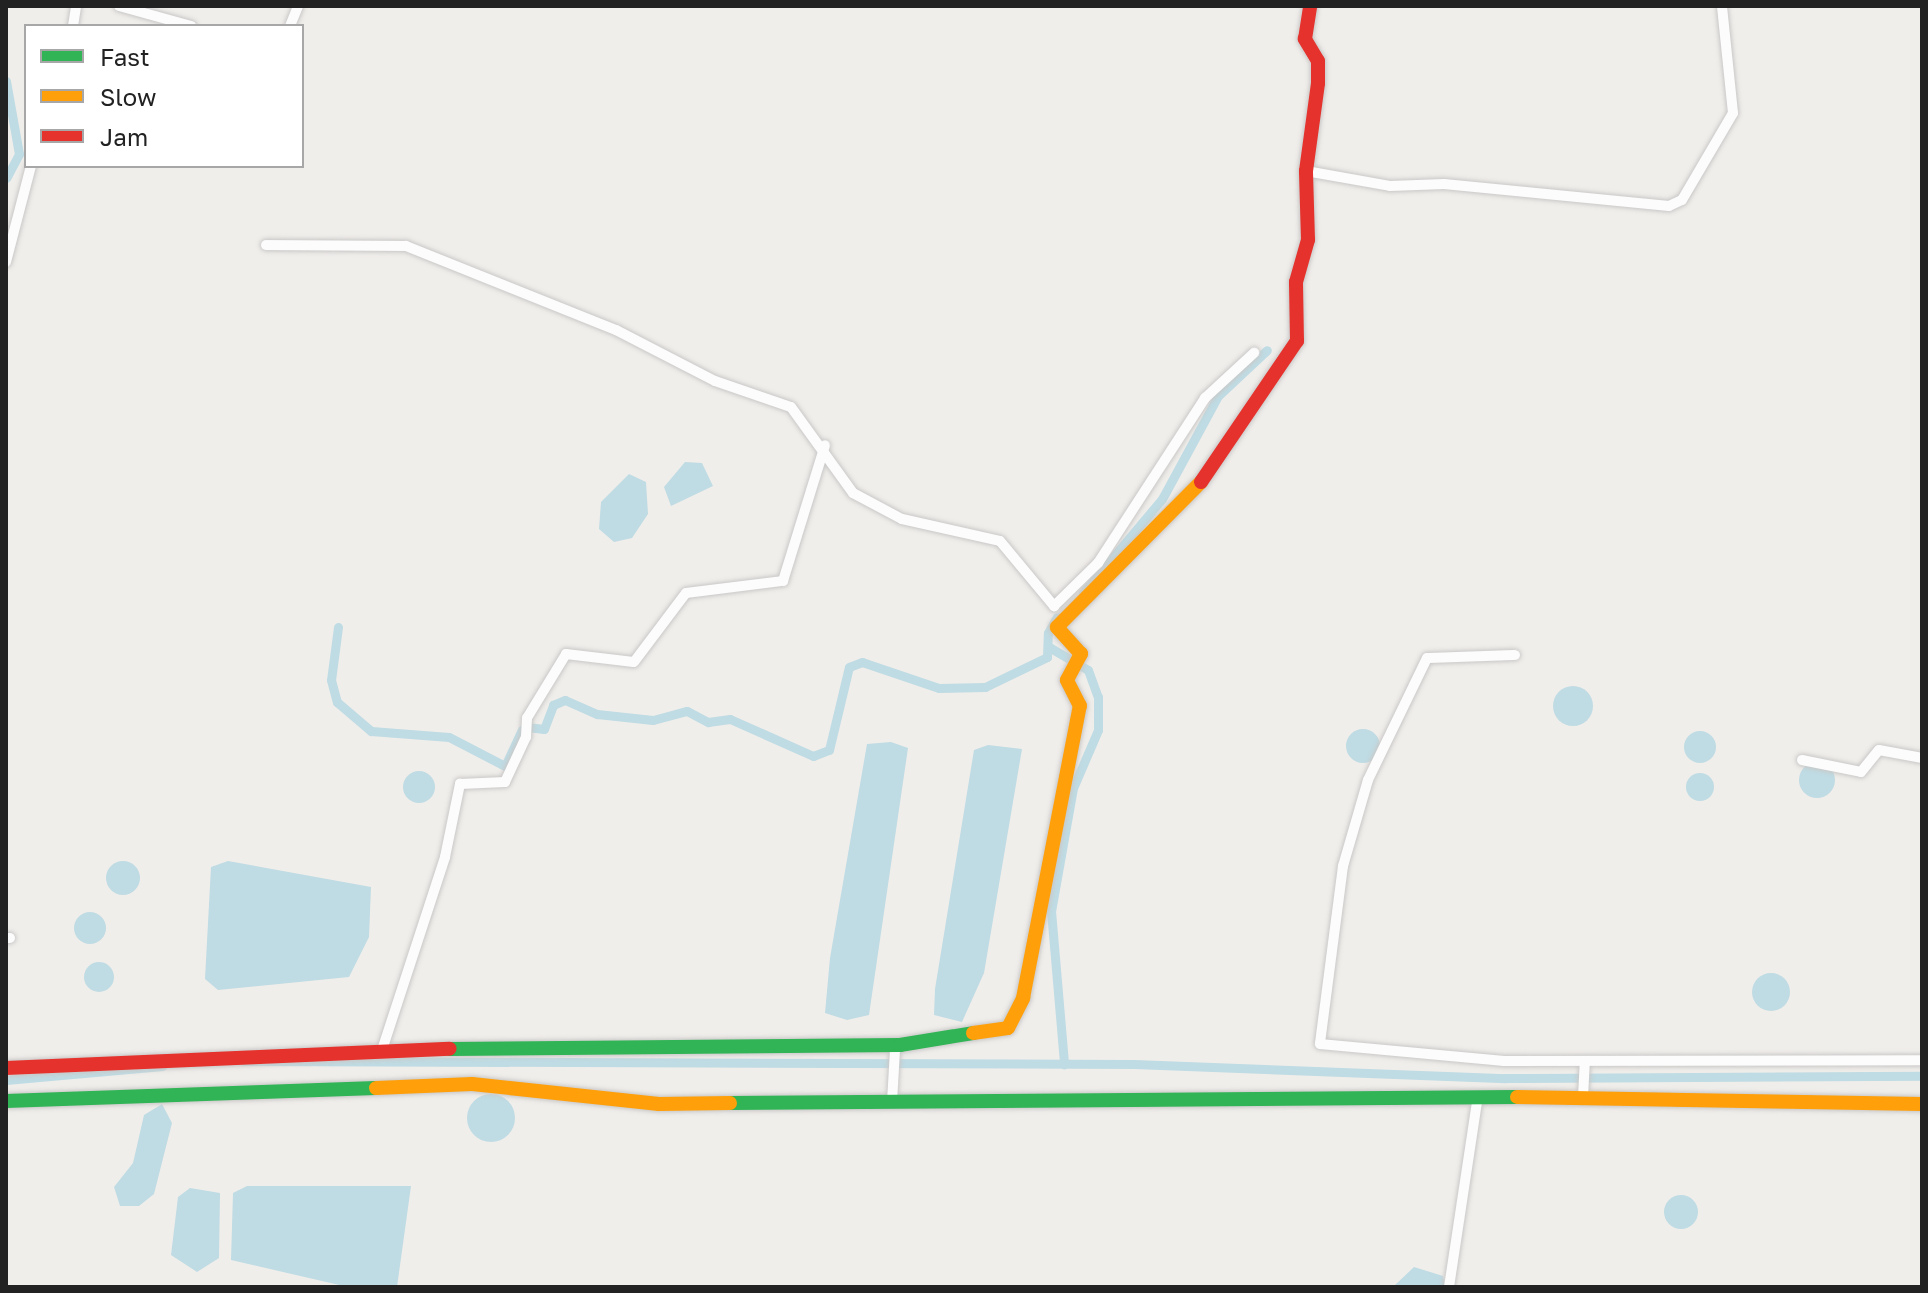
<!DOCTYPE html>
<style>
body{margin:0}
#map{position:relative;width:1928px;height:1293px;overflow:hidden;background:#f0eeeb;font-family:"Golos Text",sans-serif}
div>[style]{position:absolute}
.water>*{inset:0;background:#bfdbe3}
.round{border-radius:50%}
.canal>*{height:9px;margin:-4.5px;padding:0 4.5px;transform-origin:4.5px;border-radius:4.5px;background:#bfdbe3}
.roads{filter:drop-shadow(0 0 2px #c9c8c7) drop-shadow(0 0 2px #c9c8c7)}
.street>*{height:10px;margin:-5px;padding:0 5px;transform-origin:5px;border-radius:5px;background:#fdfcfc}
.fast>*{height:14px;margin:-7px;padding:0 7px;transform-origin:7px;border-radius:7px;background:#30b455}
.slow>*{height:14px;margin:-7px;padding:0 7px;transform-origin:7px;border-radius:7px;background:#ff9f0a}
.jam>*{height:14px;margin:-7px;padding:0 7px;transform-origin:7px;border-radius:7px;background:#e5322d}
span{translate:-50% -50%;white-space:nowrap;text-align:center;line-height:1.15;-webkit-text-stroke:7px #fff;paint-order:stroke}
.frame{position:absolute;inset:0;border:8px solid #222;pointer-events:none}
.legend{position:absolute;left:24px;top:24px;width:280px;height:144px;box-sizing:border-box;background:#fff;border:2px solid #a7a7a7;margin:0;padding:10px 14px;list-style:none;font-size:24px;color:#222}
.legend li{display:flex;align-items:center;gap:16px;height:40px}
.legend b{width:40px;border:2px solid #a7a7a7}
</style>
<div id="map">
<div class="water">
<i style="clip-path:polygon(685px 462px,702px 463px,713px 486px,671px 506px,664px 487px)"></i>
<i style="clip-path:polygon(629px 474px,646px 482px,648px 514px,632px 538px,614px 542px,599px 529px,601px 502px)"></i>
<i class="round" style="left:1553px;top:686px;width:40px;height:40px"></i>
<i class="round" style="left:1346px;top:729px;width:34px;height:34px"></i>
<i class="round" style="left:1684px;top:731px;width:32px;height:32px"></i>
<i style="clip-path:polygon(891px 742px,908px 748px,869px 1015px,847px 1020px,825px 1013px,830px 958px,867px 744px)"></i>
<i style="clip-path:polygon(988px 745px,1022px 749px,984px 973px,962px 1022px,934px 1015px,935px 989px,974px 750px)"></i>
<i class="round" style="left:1799px;top:762px;width:36px;height:36px"></i>
<i class="round" style="left:403px;top:771px;width:32px;height:32px"></i>
<i class="round" style="left:1686px;top:773px;width:28px;height:28px"></i>
<i class="round" style="left:106px;top:861px;width:34px;height:34px"></i>
<i style="clip-path:polygon(228px 861px,371px 887px,369px 937px,349px 977px,218px 990px,205px 979px,211px 867px)"></i>
<i class="round" style="left:74px;top:912px;width:32px;height:32px"></i>
<i class="round" style="left:84px;top:962px;width:30px;height:30px"></i>
<i class="round" style="left:1752px;top:973px;width:38px;height:38px"></i>
<i class="round" style="left:467px;top:1094px;width:48px;height:48px"></i>
<i style="clip-path:polygon(162px 1104px,172px 1123px,154px 1194px,139px 1206px,120px 1206px,114px 1187px,133px 1163px,144px 1115px)"></i>
<i style="clip-path:polygon(247px 1186px,411px 1186px,397px 1287px,348px 1287px,231px 1260px,233px 1193px)"></i>
<i style="clip-path:polygon(190px 1188px,220px 1193px,219px 1258px,197px 1272px,171px 1255px,178px 1197px)"></i>
<i class="round" style="left:1664px;top:1195px;width:34px;height:34px"></i>
<i style="clip-path:polygon(1414px 1267px,1443px 1276px,1445px 1287px,1393px 1287px)"></i>
</div>
<div class="canal">
<i style="left:6px;top:81px;width:74px;rotate:79.9deg"></i>
<i style="left:19px;top:154px;width:27px;rotate:118deg"></i>
<i style="left:1083px;top:593px;width:123px;rotate:-50deg"></i>
<i style="left:1162px;top:499px;width:117px;rotate:-61.5deg"></i>
<i style="left:1218px;top:396px;width:67px;rotate:-43.2deg"></i>
<i style="left:338px;top:627px;width:53px;rotate:97.5deg"></i>
<i style="left:331px;top:680px;width:23px;rotate:75deg"></i>
<i style="left:337px;top:702px;width:45px;rotate:40.5deg"></i>
<i style="left:371px;top:731px;width:78px;rotate:4.4deg"></i>
<i style="left:449px;top:737px;width:63px;rotate:27.4deg"></i>
<i style="left:505px;top:766px;width:40px;rotate:-65deg"></i>
<i style="left:1049px;top:647px;width:45px;rotate:30.5deg"></i>
<i style="left:1088px;top:670px;width:29px;rotate:70deg"></i>
<i style="left:1098px;top:697px;width:33px;rotate:90deg"></i>
<i style="left:1098px;top:730px;width:63px;rotate:113.3deg"></i>
<i style="left:1073px;top:788px;width:125px;rotate:100.1deg"></i>
<i style="left:1051px;top:911px;width:154px;rotate:85.1deg"></i>
<i style="left:527px;top:727px;width:17px;rotate:7deg"></i>
<i style="left:544px;top:729px;width:26px;rotate:-69deg"></i>
<i style="left:553px;top:705px;width:13px;rotate:-23deg"></i>
<i style="left:565px;top:700px;width:35px;rotate:24deg"></i>
<i style="left:597px;top:714px;width:56px;rotate:6.1deg"></i>
<i style="left:653px;top:720px;width:35px;rotate:-15deg"></i>
<i style="left:687px;top:711px;width:24px;rotate:28deg"></i>
<i style="left:708px;top:722px;width:22px;rotate:-8deg"></i>
<i style="left:730px;top:719px;width:91px;rotate:24deg"></i>
<i style="left:813px;top:756px;width:17px;rotate:-21deg"></i>
<i style="left:829px;top:750px;width:85px;rotate:-76.5deg"></i>
<i style="left:849px;top:667px;width:14px;rotate:-21deg"></i>
<i style="left:862px;top:662px;width:81px;rotate:18.7deg"></i>
<i style="left:939px;top:688px;width:46px;rotate:-1.2deg"></i>
<i style="left:985px;top:687px;width:69px;rotate:-25.8deg"></i>
<i style="left:1047px;top:657px;width:24px;rotate:-88deg"></i>
<i style="left:1048px;top:633px;width:18px;rotate:-61deg"></i>
<i style="left:244px;top:1061px;width:890px;rotate:0.19deg"></i>
<i style="left:1134px;top:1064px;width:372px;rotate:2.2deg"></i>
<i style="left:1506px;top:1078px;width:416px;rotate:-0.3deg"></i>
<i style="left:6px;top:1080px;width:157px;rotate:-5.1deg"></i>
</div>
<div class="roads">
<div class="street">
<i style="left:119px;top:6px;width:75px;rotate:15.5deg"></i>
<i style="left:73px;top:26px;width:20px;rotate:-81deg"></i>
<i style="left:290px;top:26px;width:22px;rotate:-68deg"></i>
<i style="left:1306px;top:171px;width:85px;rotate:10.1deg"></i>
<i style="left:1390px;top:186px;width:54px;rotate:-2.1deg"></i>
<i style="left:1444px;top:184px;width:226px;rotate:5.6deg"></i>
<i style="left:1669px;top:206px;width:14px;rotate:-25deg"></i>
<i style="left:1682px;top:200px;width:101px;rotate:-59.6deg"></i>
<i style="left:1733px;top:113px;width:108px;rotate:-95.9deg"></i>
<i style="left:266px;top:245px;width:140px;rotate:0.4deg"></i>
<i style="left:406px;top:246px;width:226px;rotate:21.8deg"></i>
<i style="left:616px;top:330px;width:111px;rotate:27.3deg"></i>
<i style="left:715px;top:381px;width:80px;rotate:18.9deg"></i>
<i style="left:791px;top:407px;width:106px;rotate:54.2deg"></i>
<i style="left:853px;top:493px;width:55px;rotate:28deg"></i>
<i style="left:902px;top:519px;width:100px;rotate:12.7deg"></i>
<i style="left:1000px;top:541px;width:85px;rotate:50.3deg"></i>
<i style="left:1054px;top:606px;width:62px;rotate:-44.3deg"></i>
<i style="left:1098px;top:563px;width:197px;rotate:-57deg"></i>
<i style="left:1205px;top:398px;width:67px;rotate:-42.6deg"></i>
<i style="left:6px;top:262px;width:99px;rotate:-75.4deg"></i>
<i style="left:1515px;top:655px;width:88px;rotate:178deg"></i>
<i style="left:1427px;top:658px;width:136px;rotate:115.8deg"></i>
<i style="left:1368px;top:780px;width:90px;rotate:106.2deg"></i>
<i style="left:1343px;top:866px;width:179px;rotate:97.4deg"></i>
<i style="left:1320px;top:1044px;width:185px;rotate:5.3deg"></i>
<i style="left:1504px;top:1061px;width:418px;rotate:-0.1deg"></i>
<i style="left:1802px;top:760px;width:60px;rotate:11.5deg"></i>
<i style="left:1861px;top:772px;width:28px;rotate:-51deg"></i>
<i style="left:1879px;top:750px;width:44px;rotate:10.5deg"></i>
<i style="left:6px;top:938px;width:4px"></i>
<i style="left:383px;top:1047px;width:200px;rotate:-71.9deg"></i>
<i style="left:445px;top:857px;width:75px;rotate:-78.4deg"></i>
<i style="left:460px;top:784px;width:45px;rotate:-2.5deg"></i>
<i style="left:505px;top:782px;width:50px;rotate:-65deg"></i>
<i style="left:526px;top:737px;width:19px;rotate:-87deg"></i>
<i style="left:527px;top:718px;width:75px;rotate:-58.6deg"></i>
<i style="left:566px;top:654px;width:68px;rotate:6.7deg"></i>
<i style="left:634px;top:662px;width:86px;rotate:-53deg"></i>
<i style="left:686px;top:593px;width:98px;rotate:-7.1deg"></i>
<i style="left:783px;top:581px;width:142px;rotate:-72.8deg"></i>
<i style="left:1583px;top:1097px;width:36px;rotate:-87deg"></i>
<i style="left:892px;top:1102px;width:52px;rotate:-86.7deg"></i>
<i style="left:1449px;top:1287px;width:193px;rotate:-81.4deg"></i>
</div>
<div class="fast">
<i style="left:450px;top:1049px;width:450px;rotate:-0.5deg"></i>
<i style="left:900px;top:1045px;width:74px;rotate:-9.3deg"></i>
<i style="left:6px;top:1101px;width:370px;rotate:-2deg"></i>
<i style="left:730px;top:1103px;width:787px;rotate:-0.44deg"></i>
</div>
<div class="slow">
<i style="left:973px;top:1033px;width:35px;rotate:-8deg"></i>
<i style="left:1008px;top:1028px;width:34px;rotate:-63deg"></i>
<i style="left:1023px;top:998px;width:298px;rotate:-79deg"></i>
<i style="left:1080px;top:706px;width:29px;rotate:-117deg"></i>
<i style="left:1067px;top:680px;width:30px;rotate:-62deg"></i>
<i style="left:1081px;top:654px;width:36px;rotate:-132deg"></i>
<i style="left:1057px;top:627px;width:204px;rotate:-45.2deg"></i>
<i style="left:376px;top:1088px;width:96px;rotate:-2.4deg"></i>
<i style="left:472px;top:1084px;width:188px;rotate:6.1deg"></i>
<i style="left:659px;top:1104px;width:71px;rotate:-0.8deg"></i>
<i style="left:1517px;top:1097px;width:405px;rotate:1deg"></i>
</div>
<div class="jam">
<i style="left:1201px;top:482px;width:171px;rotate:-55.8deg"></i>
<i style="left:1297px;top:341px;width:59px;rotate:-91deg"></i>
<i style="left:1296px;top:282px;width:44px;rotate:-74.1deg"></i>
<i style="left:1308px;top:240px;width:69px;rotate:-91.7deg"></i>
<i style="left:1306px;top:171px;width:89px;rotate:-82.2deg"></i>
<i style="left:1318px;top:83px;width:22px;rotate:-90deg"></i>
<i style="left:1318px;top:61px;width:26px;rotate:-121deg"></i>
<i style="left:1305px;top:39px;width:33px;rotate:-81deg"></i>
<i style="left:6px;top:1068px;width:444px;rotate:-2.5deg"></i>
</div>
</div>
<div class="frame"></div>
<ul class="legend">
<li><b style="height:10px;background:#30b455"></b>Fast</li>
<li><b style="height:10px;background:#ff9f0a"></b>Slow</li>
<li><b style="height:10px;background:#e5322d"></b>Jam</li>
</ul>
</div>
